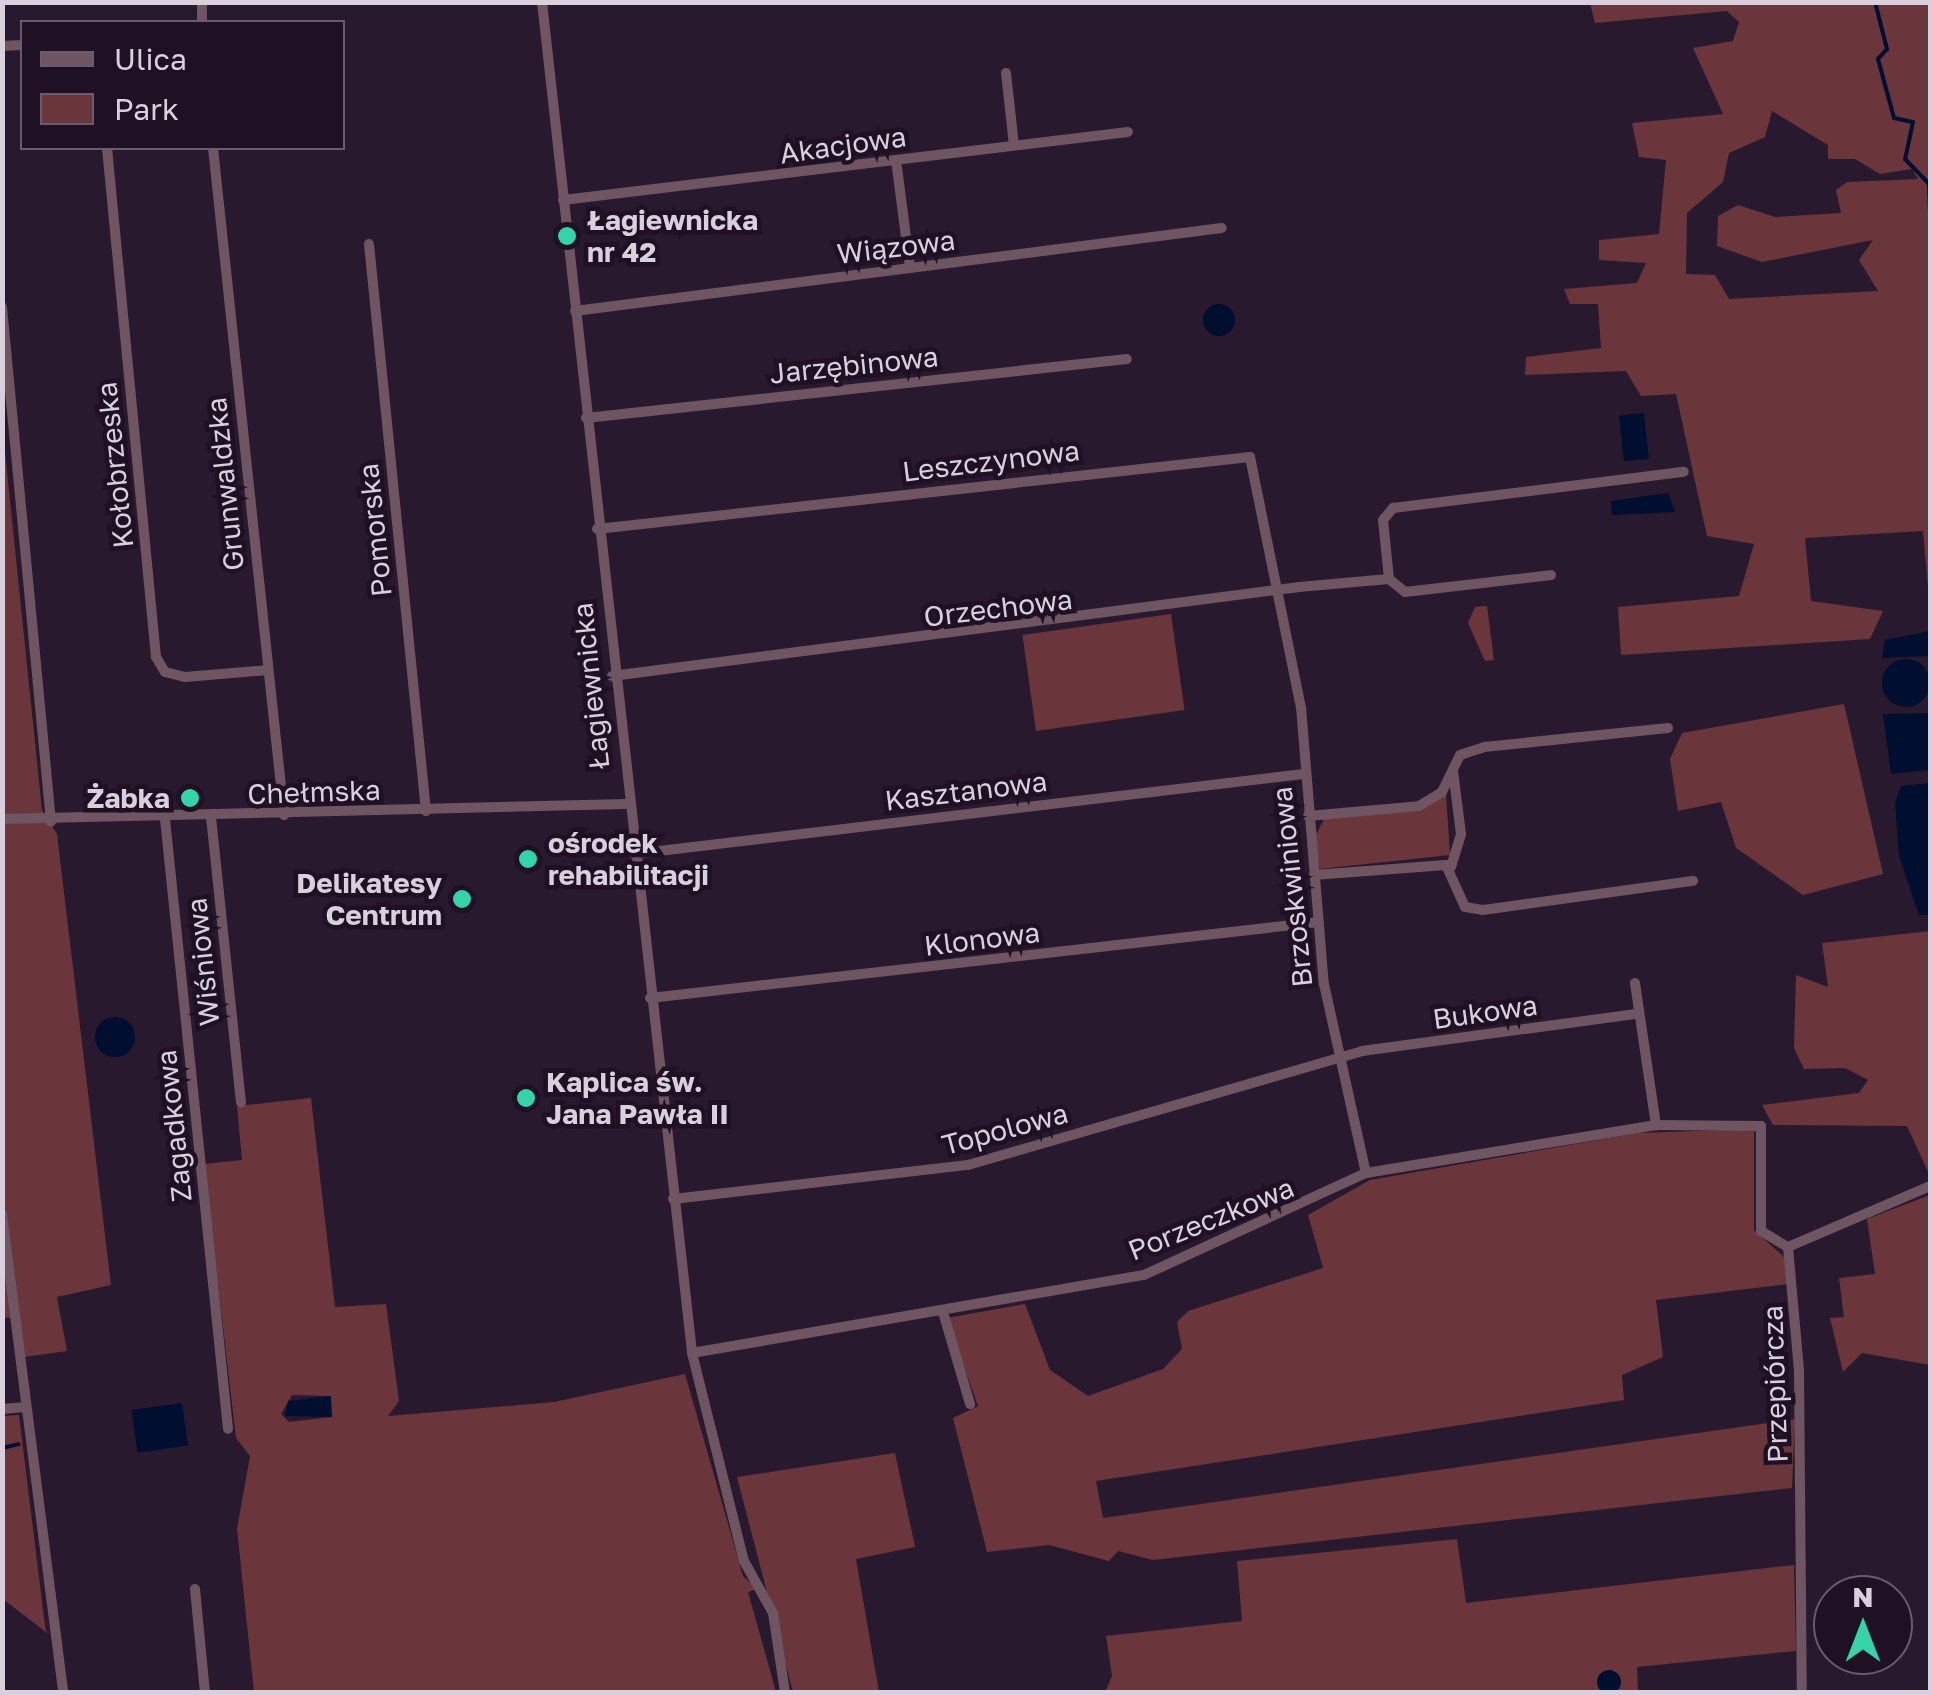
<!DOCTYPE html>
<meta charset="utf-8">
<style>
body{margin:0}
#map{position:relative;width:1933px;height:1695px;overflow:hidden;background:#28192e;font-family:"Golos Text",sans-serif}
div>[style]{position:absolute}
.green>*{inset:0;background:#6b363b;transform-origin:0 0}
.water>*{inset:0;background:#000e2f;transform-origin:0 0}
.round{border-radius:50%}
.stream>*{height:4px;margin:-2px;padding:0 2px;transform-origin:2px;border-radius:2px;background:#000e2f}
.minor>*{height:10px;margin:-5px;padding:0 5px;transform-origin:5px;border-radius:5px;background:#6f5462}
.dots>*{width:28px;height:28px;translate:-50% -50%;box-sizing:border-box;border:5px solid #1f1024;border-radius:50%}
span{translate:-50% -50%;white-space:nowrap;text-align:center;line-height:1.15;-webkit-text-stroke:9px #1f1024;paint-order:stroke}
.street-label{font-size:28px;color:#d9cfdd}
.poi-label{font-size:28px;color:#d9cfdd;font-weight:700}
.left{translate:0 -50%;text-align:left}
.right{translate:-100% -50%;text-align:right}
.frame{position:absolute;inset:0;border:5px solid #d9cfdd;pointer-events:none}
.legend{position:absolute;left:20px;top:20px;width:325px;height:130px;box-sizing:border-box;background:#1f1024;border:2px solid #695c6e;margin:0;padding:12px 18px;list-style:none;font-size:30px;color:#d9cfdd}
.legend li{display:flex;align-items:center;gap:20px;height:50px}
.legend b{width:50px;border:2px solid #695c6e}
.north{position:absolute;left:1813px;top:1575px;width:100px;height:100px;box-sizing:border-box;background:#1f1024;border:2px solid #695c6e;border-radius:50%;rotate:0deg;font-size:28px;font-weight:700;line-height:40px;text-align:center;color:#d9cfdd}
.north::after{content:'';display:block;margin:auto;width:35px;height:45px;background:#34d4a8;clip-path:polygon(50% 0,100% 100%,50% 72%,0 100%)}
</style>
<div id="map">
<div class="green">
<i style="clip-path:polygon(evenodd,1590px 3px,1930px 3px,1930px 609px,1923px 531px,1805px 538px,1811px 601px,1883px 611px,1870px 639px,1621px 655px,1618px 607px,1739px 596px,1754px 544px,1707px 536px,1676px 394px,1641px 396px,1626px 371px,1525px 375px,1526px 357px,1601px 348px,1598px 304px,1570px 304px,1564px 289px,1637px 283px,1646px 263px,1599px 260px,1599px 240px,1659px 234px,1666px 160px,1639px 157px,1632px 123px,1723px 114px,1693px 48px,1733px 41px,1739px 22px,1727px 11px,1595px 23px,1590px 3px,1772px 111px,1828px 145px,1828px 159px,1855px 159px,1880px 174px,1912px 169px,1918px 179px,1847px 182px,1836px 190px,1841px 213px,1775px 217px,1738px 205px,1718px 216px,1717px 246px,1762px 262px,1873px 240px,1859px 260px,1878px 291px,1729px 299px,1715px 275px,1686px 274px,1687px 213px,1723px 182px,1729px 153px,1765px 137px,1772px 111px)"></i>
<i style="clip-path:polygon(2px 423px,42px 810px,57px 834px,111px 1285px,57px 1297px,67px 1351px,24px 1357px,20px 1320px,2px 1317px)"></i>
<i style="clip-path:polygon(1487px 606px,1494px 660px,1485px 661px,1468px 623px,1475px 607px)"></i>
<i style="left:1171px;top:614px;width:97px;height:150px;rotate:82deg"></i>
<i style="clip-path:polygon(1844px 704px,1883px 874px,1803px 895px,1736px 848px,1721px 802px,1678px 811px,1670px 759px,1682px 733px)"></i>
<i style="clip-path:polygon(1446px 794px,1450px 855px,1320px 869px,1314px 839px,1325px 817px,1415px 810px)"></i>
<i style="clip-path:polygon(1930px 931px,1930px 1176px,1907px 1126px,1773px 1125px,1762px 1105px,1859px 1093px,1868px 1080px,1845px 1068px,1804px 1069px,1794px 1048px,1796px 975px,1828px 987px,1822px 943px)"></i>
<i style="clip-path:polygon(evenodd,311px 1098px,335px 1307px,386px 1304px,399px 1401px,388px 1416px,554px 1402px,685px 1374px,743px 1576px,757px 1589px,748px 1592px,776px 1692px,254px 1692px,237px 1529px,250px 1456px,236px 1438px,204px 1164px,242px 1160px,237px 1106px,311px 1098px,292px 1395px,330px 1396px,331px 1417px,289px 1422px,281px 1414px,292px 1395px)"></i>
<i style="clip-path:polygon(1754px 1129px,1754px 1230px,1784px 1257px,1789px 1284px,1656px 1300px,1663px 1357px,1622px 1375px,1624px 1400px,1096px 1481px,1103px 1518px,1795px 1419px,1792px 1488px,1153px 1560px,1118px 1551px,1109px 1561px,1049px 1545px,987px 1552px,953px 1418px,978px 1406px,947px 1318px,1025px 1304px,1050px 1370px,1088px 1396px,1163px 1369px,1182px 1349px,1177px 1322px,1188px 1311px,1323px 1268px,1308px 1215px,1370px 1180px,1638px 1133px)"></i>
<i style="clip-path:polygon(1930px 1195px,1930px 1365px,1862px 1353px,1843px 1372px,1830px 1318px,1844px 1317px,1839px 1278px,1875px 1274px,1867px 1219px)"></i>
<i style="clip-path:polygon(19px 1415px,45px 1626px,47px 1633px,3px 1599px,3px 1416px)"></i>
<i style="clip-path:polygon(895px 1453px,915px 1547px,856px 1559px,879px 1692px,793px 1692px,737px 1477px)"></i>
<i style="clip-path:polygon(1457px 1539px,1466px 1603px,1794px 1565px,1796px 1651px,1637px 1667px,1638px 1692px,1105px 1692px,1112px 1676px,1106px 1636px,1242px 1621px,1237px 1561px)"></i>
</div>
<div class="water">
<i class="round" style="left:1203px;top:304px;width:32px;height:32px"></i>
<i style="left:1644px;top:413px;width:46px;height:25px;rotate:84deg"></i>
<i style="clip-path:polygon(1668px 493px,1675px 512px,1612px 515px,1611px 501px)"></i>
<i style="clip-path:polygon(1930px 631px,1930px 656px,1882px 658px,1885px 640px)"></i>
<i class="round" style="left:1882px;top:659px;width:48px;height:48px"></i>
<i style="clip-path:polygon(1930px 713px,1930px 770px,1891px 774px,1883px 714px)"></i>
<i style="clip-path:polygon(1930px 783px,1930px 915px,1919px 915px,1899px 856px,1895px 803px,1901px 786px)"></i>
<i class="round" style="left:95px;top:1017px;width:40px;height:40px"></i>
<i style="clip-path:polygon(331px 1396px,332px 1417px,285px 1416px,288px 1401px)"></i>
<i style="left:182px;top:1403px;width:43px;height:51px;rotate:82deg"></i>
<i class="round" style="left:1597px;top:1670px;width:24px;height:24px"></i>
</div>
<div class="stream">
<i style="left:1875px;top:2px;width:49px;rotate:75.7deg"></i>
<i style="left:1887px;top:49px;width:13px;rotate:132deg"></i>
<i style="left:1878px;top:59px;width:61px;rotate:74.8deg"></i>
<i style="left:1894px;top:118px;width:19px;rotate:12deg"></i>
<i style="left:1913px;top:122px;width:38px;rotate:102deg"></i>
<i style="left:1905px;top:159px;width:35px;rotate:46deg"></i>
<i style="left:1929px;top:184px;width:35px;rotate:88deg"></i>
<i style="left:1930px;top:1069px;width:77px;rotate:90deg"></i>
<i style="left:2px;top:1448px;width:17px;rotate:-13deg"></i>
</div>
<div class="minor">
<i style="left:542px;top:2px;width:1359px;rotate:83.66deg"></i>
<i style="left:692px;top:1353px;width:459px;rotate:-9.8deg"></i>
<i style="left:1144px;top:1275px;width:244px;rotate:-24.7deg"></i>
<i style="left:1366px;top:1173px;width:294px;rotate:-9.4deg"></i>
<i style="left:1656px;top:1125px;width:105px;rotate:0.5deg"></i>
<i style="left:1761px;top:1126px;width:105px;rotate:90deg"></i>
<i style="left:1761px;top:1231px;width:31px;rotate:31deg"></i>
<i style="left:202px;top:22px;width:20px;rotate:-90deg"></i>
<i style="left:2px;top:46px;width:20px;rotate:-3deg"></i>
<i style="left:1006px;top:73px;width:72px;rotate:83.7deg"></i>
<i style="left:107px;top:148px;width:511px;rotate:84.5deg"></i>
<i style="left:156px;top:657px;width:17px;rotate:59deg"></i>
<i style="left:165px;top:672px;width:21px;rotate:14deg"></i>
<i style="left:185px;top:677px;width:83px;rotate:-4.8deg"></i>
<i style="left:213px;top:148px;width:671px;rotate:83.92deg"></i>
<i style="left:896px;top:160px;width:109px;rotate:82.6deg"></i>
<i style="left:563px;top:200px;width:569px;rotate:-6.86deg"></i>
<i style="left:369px;top:244px;width:570px;rotate:84.26deg"></i>
<i style="left:2px;top:307px;width:517px;rotate:84.56deg"></i>
<i style="left:575px;top:311px;width:652px;rotate:-7.31deg"></i>
<i style="left:586px;top:418px;width:544px;rotate:-6.22deg"></i>
<i style="left:597px;top:529px;width:657px;rotate:-6.29deg"></i>
<i style="left:1250px;top:457px;width:255px;rotate:78.5deg"></i>
<i style="left:1301px;top:707px;width:278px;rotate:85.3deg"></i>
<i style="left:1324px;top:984px;width:194px;rotate:77.5deg"></i>
<i style="left:1389px;top:579px;width:59px;rotate:-95.8deg"></i>
<i style="left:1383px;top:520px;width:16px;rotate:-50deg"></i>
<i style="left:1393px;top:508px;width:293px;rotate:-7.1deg"></i>
<i style="left:612px;top:676px;width:693px;rotate:-7.38deg"></i>
<i style="left:1299px;top:587px;width:90px;rotate:-5.1deg"></i>
<i style="left:1389px;top:579px;width:21px;rotate:39deg"></i>
<i style="left:1405px;top:592px;width:147px;rotate:-6.6deg"></i>
<i style="left:1308px;top:816px;width:111px;rotate:-5.1deg"></i>
<i style="left:1419px;top:806px;width:27px;rotate:-31deg"></i>
<i style="left:1442px;top:792px;width:41px;rotate:-64.1deg"></i>
<i style="left:1460px;top:755px;width:25px;rotate:-18deg"></i>
<i style="left:1484px;top:747px;width:185px;rotate:-5.9deg"></i>
<i style="left:211px;top:817px;width:287px;rotate:84deg"></i>
<i style="left:2px;top:819px;width:624px;rotate:-1.38deg"></i>
<i style="left:165px;top:819px;width:613px;rotate:84.1deg"></i>
<i style="left:634px;top:854px;width:674px;rotate:-6.82deg"></i>
<i style="left:1451px;top:867px;width:34px;rotate:-73deg"></i>
<i style="left:1461px;top:834px;width:64px;rotate:-97.2deg"></i>
<i style="left:1314px;top:875px;width:132px;rotate:-4.3deg"></i>
<i style="left:1446px;top:865px;width:46px;rotate:65.7deg"></i>
<i style="left:1465px;top:907px;width:18px;rotate:9deg"></i>
<i style="left:1483px;top:910px;width:212px;rotate:-7.9deg"></i>
<i style="left:1635px;top:983px;width:144px;rotate:81.6deg"></i>
<i style="left:650px;top:998px;width:673px;rotate:-6.48deg"></i>
<i style="left:673px;top:1199px;width:297px;rotate:-6.6deg"></i>
<i style="left:968px;top:1165px;width:410px;rotate:-16.1deg"></i>
<i style="left:1362px;top:1051px;width:277px;rotate:-7.7deg"></i>
<i style="left:2px;top:1214px;width:482px;rotate:82.7deg"></i>
<i style="left:1788px;top:1247px;width:124px;rotate:84.9deg"></i>
<i style="left:1799px;top:1371px;width:321px;rotate:89.5deg"></i>
<i style="left:1788px;top:1247px;width:155px;rotate:-23.2deg"></i>
<i style="left:943px;top:1312px;width:96px;rotate:73.6deg"></i>
<i style="left:692px;top:1353px;width:214px;rotate:76deg"></i>
<i style="left:744px;top:1561px;width:60px;rotate:60.9deg"></i>
<i style="left:773px;top:1613px;width:80px;rotate:81.4deg"></i>
<i style="left:2px;top:1409px;width:21px;rotate:-5deg"></i>
<i style="left:195px;top:1589px;width:103px;rotate:84.5deg"></i>
</div>
<div class="dots">
<i style="left:567px;top:236px;background:#34d4a8"></i>
<i style="left:190px;top:798px;background:#34d4a8"></i>
<i style="left:528px;top:859px;background:#34d4a8"></i>
<i style="left:462px;top:899px;background:#34d4a8"></i>
<i style="left:526px;top:1098px;background:#34d4a8"></i>
</div>
<div class="street-label">
<span style="left:843px;top:145px;rotate:-8deg">Akacjowa</span>
<span style="left:896px;top:247px;rotate:-7deg">Wiązowa</span>
<span style="left:854px;top:365px;rotate:-6deg">Jarzębinowa</span>
<span style="left:991px;top:461px;rotate:-7deg">Leszczynowa</span>
<span style="left:115px;top:465px;rotate:-96deg">Kołobrzeska</span>
<span style="left:225px;top:484px;rotate:-96deg">Grunwaldzka</span>
<span style="left:375px;top:530px;rotate:-96deg">Pomorska</span>
<span style="left:998px;top:608px;rotate:-7deg">Orzechowa</span>
<span style="left:591px;top:686px;rotate:-96deg">Łagiewnicka</span>
<span style="left:966px;top:791px;rotate:-7deg">Kasztanowa</span>
<span style="left:314px;top:792px;rotate:-2deg">Chełmska</span>
<span style="left:1292px;top:887px;rotate:-96deg">Brzoskwiniowa</span>
<span style="left:982px;top:939px;rotate:-7deg">Klonowa</span>
<span style="left:203px;top:962px;rotate:-96deg">Wiśniowa</span>
<span style="left:1485px;top:1012px;rotate:-8deg">Bukowa</span>
<span style="left:174px;top:1126px;rotate:-96deg">Zagadkowa</span>
<span style="left:1005px;top:1129px;rotate:-15deg">Topolowa</span>
<span style="left:1211px;top:1219px;rotate:-22deg">Porzeczkowa</span>
<span style="left:1775px;top:1384px;rotate:-92deg">Przepiórcza</span>
</div>
<div class="poi-label">
<span class="left" style="left:587px;top:236px">Łagiewnicka<br>nr 42</span>
<span class="right" style="left:170px;top:798px">Żabka</span>
<span class="left" style="left:548px;top:859px">ośrodek<br>rehabilitacji</span>
<span class="right" style="left:442px;top:899px">Delikatesy<br>Centrum</span>
<span class="left" style="left:546px;top:1098px">Kaplica św.<br>Jana Pawła II</span>
</div>
<div class="frame"></div>
<ul class="legend">
<li><b style="height:12px;background:#6f5462"></b>Ulica</li>
<li><b style="height:28px;background:#6b363b"></b>Park</li>
</ul>
<div class="north">N</div>
</div>
